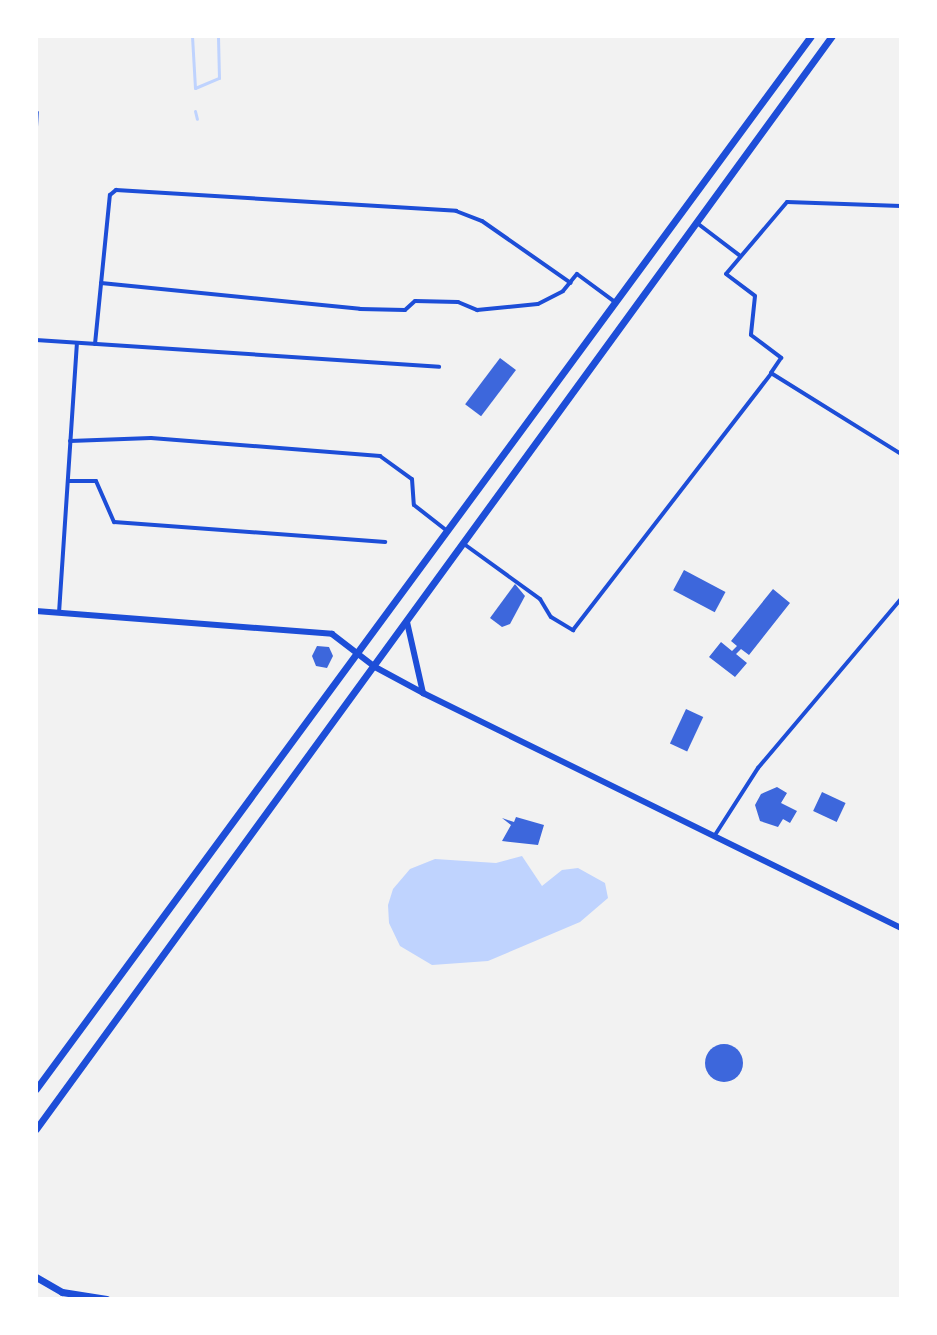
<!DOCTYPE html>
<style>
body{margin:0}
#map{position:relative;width:937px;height:1335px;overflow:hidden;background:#f2f2f2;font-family:Merriweather,serif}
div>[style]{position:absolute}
.water>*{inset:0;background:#bfd3fe}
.stream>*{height:3px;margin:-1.5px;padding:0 1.5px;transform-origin:1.5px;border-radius:1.5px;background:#bfd3fe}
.building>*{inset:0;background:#3d67dc;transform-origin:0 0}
.round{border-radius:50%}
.service>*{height:2px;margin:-1px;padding:0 1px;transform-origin:1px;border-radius:1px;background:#1d4ed8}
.minor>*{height:4px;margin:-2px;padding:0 2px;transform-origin:2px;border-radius:2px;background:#1d4ed8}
.tertiary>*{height:6px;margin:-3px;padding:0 3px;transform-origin:3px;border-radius:3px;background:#1d4ed8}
.primary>*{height:7px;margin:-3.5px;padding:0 3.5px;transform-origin:3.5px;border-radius:3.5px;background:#1d4ed8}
span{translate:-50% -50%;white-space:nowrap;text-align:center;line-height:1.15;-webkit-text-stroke:8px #fff;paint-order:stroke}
.frame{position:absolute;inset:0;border:38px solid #fff;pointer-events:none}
</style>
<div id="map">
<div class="water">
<i style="clip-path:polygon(522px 856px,542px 886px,562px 870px,578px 868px,605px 883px,608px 898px,580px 922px,488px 961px,432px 965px,400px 946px,389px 923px,388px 905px,393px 889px,410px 869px,435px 859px,496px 863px)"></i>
</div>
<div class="stream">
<i style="left:192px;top:36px;width:52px;rotate:86.7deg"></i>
<i style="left:195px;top:88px;width:26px;rotate:-23deg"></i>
<i style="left:219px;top:78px;width:42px;rotate:-91.4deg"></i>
<i style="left:195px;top:111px;width:8px;rotate:76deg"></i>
</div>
<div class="building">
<i style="left:500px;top:358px;width:20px;height:58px;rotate:37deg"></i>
<i style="left:684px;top:570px;width:47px;height:23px;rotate:28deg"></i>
<i style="clip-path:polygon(515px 584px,525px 596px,510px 624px,502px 627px,490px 618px)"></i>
<i style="clip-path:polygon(773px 589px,790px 603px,749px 655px,741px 649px,736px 654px,747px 663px,735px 677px,709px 657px,721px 642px,732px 651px,737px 646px,731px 641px)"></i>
<i style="clip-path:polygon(317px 646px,329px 647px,333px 656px,327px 668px,316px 666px,312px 656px)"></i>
<i style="left:686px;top:709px;width:19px;height:38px;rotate:25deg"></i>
<i style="clip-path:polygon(777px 787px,787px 793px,781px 803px,797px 811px,790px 823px,783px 819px,778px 827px,760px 821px,755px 805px,761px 794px)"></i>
<i style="left:822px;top:792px;width:26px;height:21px;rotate:25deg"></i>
<i style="clip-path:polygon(516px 817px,544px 825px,538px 845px,502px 841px,511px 825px,502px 818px,514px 822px)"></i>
<i class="round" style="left:705px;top:1044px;width:38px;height:38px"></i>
</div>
<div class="service">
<i style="left:36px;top:146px;width:34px;rotate:-87deg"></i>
</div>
<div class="minor">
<i style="left:901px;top:206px;width:114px;rotate:-178deg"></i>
<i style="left:787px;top:202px;width:94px;rotate:130.3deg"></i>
<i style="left:726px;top:274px;width:36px;rotate:37deg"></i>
<i style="left:755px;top:296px;width:39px;rotate:96deg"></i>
<i style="left:751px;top:335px;width:38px;rotate:37deg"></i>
<i style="left:781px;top:358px;width:18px;rotate:124deg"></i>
<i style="left:771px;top:373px;width:153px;rotate:31.9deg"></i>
<i style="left:697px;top:223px;width:53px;rotate:37.3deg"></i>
<i style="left:101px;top:283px;width:260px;rotate:5.7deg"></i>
<i style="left:360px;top:309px;width:45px;rotate:1.3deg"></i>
<i style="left:405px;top:310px;width:13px;rotate:-42deg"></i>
<i style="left:415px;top:301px;width:43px;rotate:1.3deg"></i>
<i style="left:458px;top:302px;width:21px;rotate:23deg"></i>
<i style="left:477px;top:310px;width:61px;rotate:-5.6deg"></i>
<i style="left:538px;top:304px;width:28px;rotate:-27deg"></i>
<i style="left:563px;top:291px;width:22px;rotate:-51deg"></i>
<i style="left:577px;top:274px;width:47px;rotate:36.4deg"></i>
<i style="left:36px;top:340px;width:404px;rotate:3.8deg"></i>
<i style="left:95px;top:344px;width:150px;rotate:-84.3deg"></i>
<i style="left:110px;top:195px;width:8px;rotate:-40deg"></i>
<i style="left:116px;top:190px;width:341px;rotate:3.5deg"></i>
<i style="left:456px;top:211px;width:28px;rotate:21deg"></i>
<i style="left:482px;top:221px;width:108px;rotate:34.9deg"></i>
<i style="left:70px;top:441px;width:81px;rotate:-2.1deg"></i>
<i style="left:151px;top:438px;width:230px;rotate:4.5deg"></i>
<i style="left:380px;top:456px;width:39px;rotate:36deg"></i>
<i style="left:412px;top:479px;width:26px;rotate:86deg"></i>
<i style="left:414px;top:505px;width:41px;rotate:38deg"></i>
<i style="left:68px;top:481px;width:28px"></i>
<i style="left:96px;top:481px;width:45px;rotate:66.3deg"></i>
<i style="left:114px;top:522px;width:272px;rotate:4.2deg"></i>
<i style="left:464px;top:544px;width:94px;rotate:35.9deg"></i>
<i style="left:540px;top:599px;width:21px;rotate:59deg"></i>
<i style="left:551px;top:617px;width:26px;rotate:31deg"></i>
<i style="left:573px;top:630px;width:324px;rotate:-52.3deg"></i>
<i style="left:59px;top:613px;width:270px;rotate:-86.2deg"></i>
<i style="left:901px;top:719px;width:22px;rotate:90deg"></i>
<i style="left:715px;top:835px;width:80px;rotate:-57.3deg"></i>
<i style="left:758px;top:768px;width:221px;rotate:-49.8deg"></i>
</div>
<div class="tertiary">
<i style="left:36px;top:611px;width:297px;rotate:4.4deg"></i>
<i style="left:332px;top:634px;width:54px;rotate:37.5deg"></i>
<i style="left:375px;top:667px;width:55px;rotate:28.4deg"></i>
<i style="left:423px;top:693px;width:533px;rotate:26.18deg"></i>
<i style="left:407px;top:622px;width:73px;rotate:77.3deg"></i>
</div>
<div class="primary">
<i style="left:36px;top:1089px;width:1307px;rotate:-53.65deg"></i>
<i style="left:36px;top:1129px;width:1352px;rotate:-53.94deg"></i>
<i style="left:36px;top:1277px;width:30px;rotate:30deg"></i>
<i style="left:62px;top:1292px;width:45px;rotate:9deg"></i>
</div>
<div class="frame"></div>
</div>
